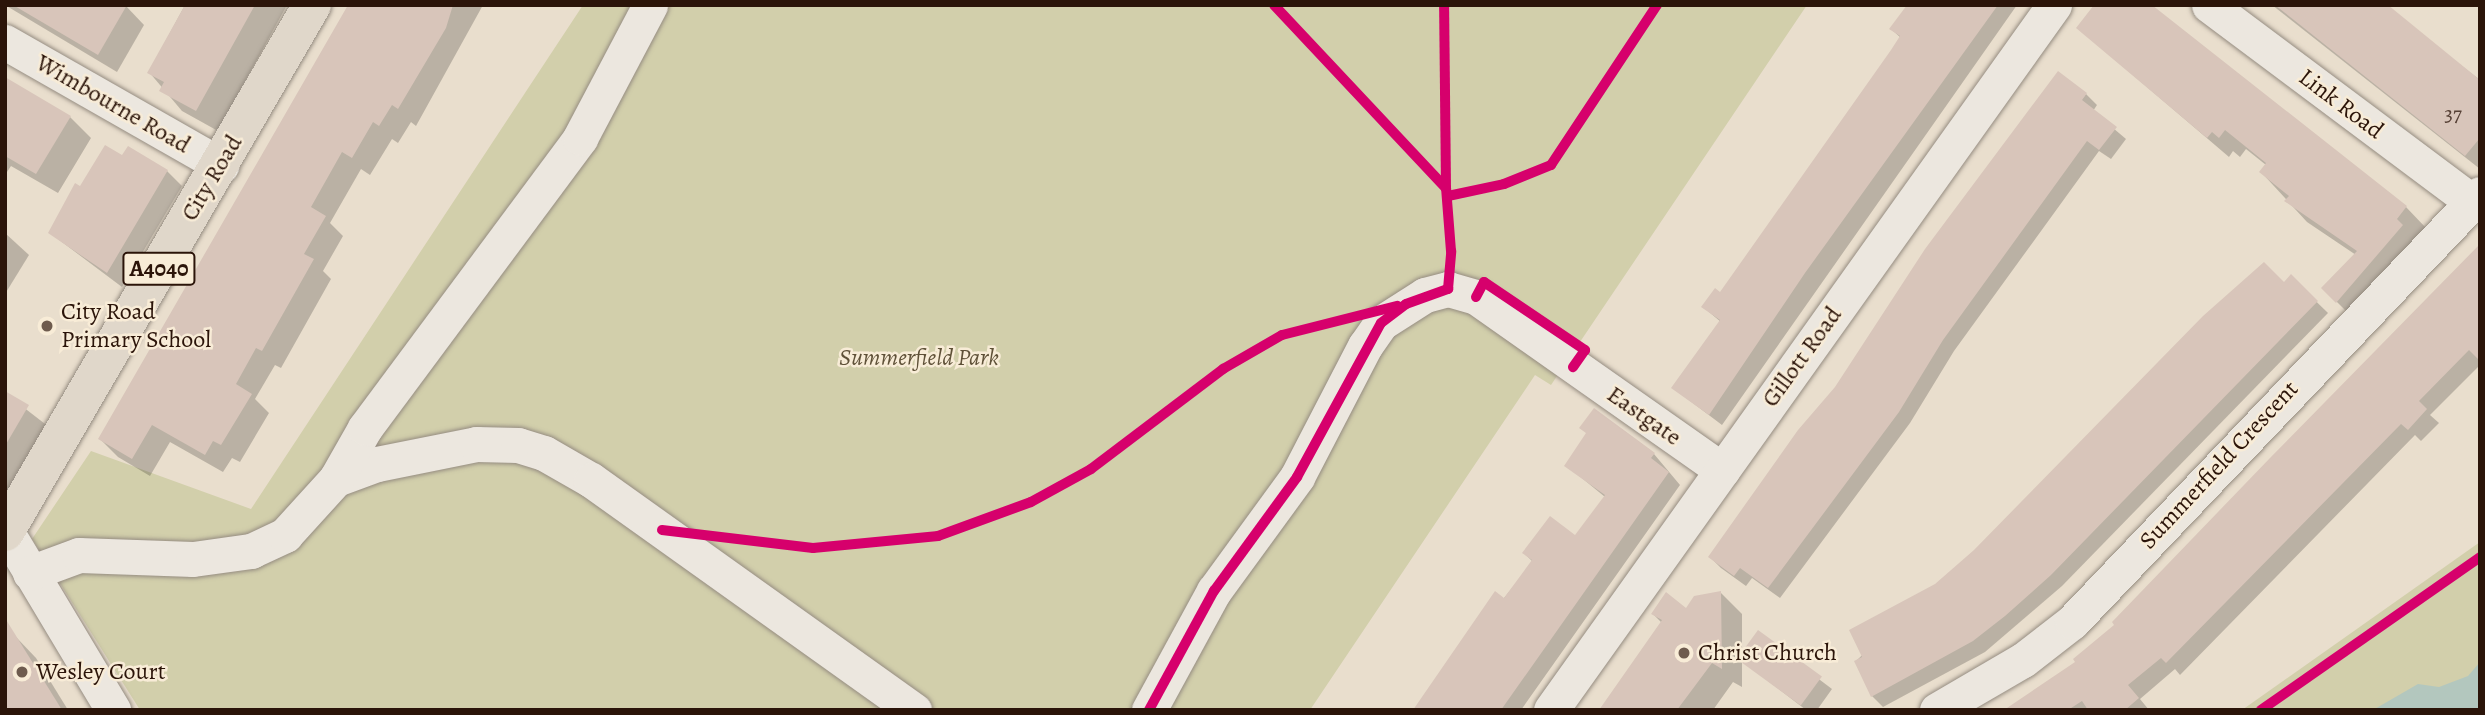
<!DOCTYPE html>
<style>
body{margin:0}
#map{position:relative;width:2485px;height:715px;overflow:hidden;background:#e9decd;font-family:Alegreya,serif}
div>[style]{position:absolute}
.green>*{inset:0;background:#d2cfab}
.water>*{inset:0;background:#b3c7be}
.shadow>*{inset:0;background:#0003}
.building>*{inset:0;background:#d8c5ba;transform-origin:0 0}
.roads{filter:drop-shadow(0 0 2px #958c81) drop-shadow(0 0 2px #958c81)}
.minor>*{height:35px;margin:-17.5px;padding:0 17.5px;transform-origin:17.5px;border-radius:17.5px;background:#ece7df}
.major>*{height:38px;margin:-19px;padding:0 19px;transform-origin:19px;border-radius:19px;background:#e0d7ca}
.cycleway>*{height:10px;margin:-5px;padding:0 5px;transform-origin:5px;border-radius:5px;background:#d6006c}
.dots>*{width:19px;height:19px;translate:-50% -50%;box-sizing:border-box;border:4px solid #f8ecd7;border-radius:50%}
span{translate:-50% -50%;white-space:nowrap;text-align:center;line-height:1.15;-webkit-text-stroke:5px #f8ecd7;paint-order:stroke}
.number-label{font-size:21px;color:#564035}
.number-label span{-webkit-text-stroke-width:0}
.shield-label span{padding:2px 5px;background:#f8ecd7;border:2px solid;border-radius:5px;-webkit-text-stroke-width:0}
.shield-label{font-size:23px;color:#2b1409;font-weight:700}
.street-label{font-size:24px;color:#2b1409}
.poi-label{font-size:24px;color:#2b1409}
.left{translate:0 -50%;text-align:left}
.park-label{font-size:24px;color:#5f5138;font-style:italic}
.frame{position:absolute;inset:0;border:7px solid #2b1409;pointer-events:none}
</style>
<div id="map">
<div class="green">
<i style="clip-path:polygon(583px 5px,1807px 5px,1551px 385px,1535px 375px,1310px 710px,140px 710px,32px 539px,91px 451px,251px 509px)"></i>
<i style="clip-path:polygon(2480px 542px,2480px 710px,2242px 710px)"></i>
</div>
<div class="water">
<i style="clip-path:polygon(2480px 662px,2480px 710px,2373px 710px,2418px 684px,2439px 687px,2468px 676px)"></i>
</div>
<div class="shadow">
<i style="clip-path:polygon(5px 5px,125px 5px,144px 25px,117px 72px)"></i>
<i style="clip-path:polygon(185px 5px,287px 5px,218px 131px,182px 111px,149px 72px)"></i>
<i style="clip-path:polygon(349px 5px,483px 5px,416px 126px,411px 122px,398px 143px,392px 139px,370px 175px,361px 169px,330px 223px,343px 236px,323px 271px,331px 279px,281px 368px,275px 365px,255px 399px,269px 413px,240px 462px,232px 458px,223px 472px,170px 442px,150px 476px,118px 457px,100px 439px)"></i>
<i style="clip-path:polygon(1908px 5px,2017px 5px,1722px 425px,1673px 388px,1721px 322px,1703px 307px,1720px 295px,1901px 38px,1891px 29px)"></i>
<i style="clip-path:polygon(2272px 5px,2383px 5px,2480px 80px,2480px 169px)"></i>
<i style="clip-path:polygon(2078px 28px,2406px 207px,2426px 228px,2357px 322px,2323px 288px,2356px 255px,2307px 222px,2261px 172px,2266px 165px,2246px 149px,2240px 157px,2233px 151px,2229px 157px)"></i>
<i style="clip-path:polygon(5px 79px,70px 117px,91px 138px,58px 193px,11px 166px,5px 175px)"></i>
<i style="clip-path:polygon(2086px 94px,2097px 105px,2093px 111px,2126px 139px,2111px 159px,2099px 151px,1954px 351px,1910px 423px,1780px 598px,1752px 578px,1746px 586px,1721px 568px,1710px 557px)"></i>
<i style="clip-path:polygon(128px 148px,167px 171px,182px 186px,122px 287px,50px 233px,81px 189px,123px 158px)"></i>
<i style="clip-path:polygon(5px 233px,29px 255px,5px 294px)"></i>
<i style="clip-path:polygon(2480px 246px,2480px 365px,2430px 415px,2439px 423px,2421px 441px,2415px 435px,2180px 675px,2175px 669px,2140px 699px,2149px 710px,2007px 710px,2078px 662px,2117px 625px)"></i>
<i style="clip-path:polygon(2291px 277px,2328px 313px,2062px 586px,1985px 652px,1883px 707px,1872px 696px,1856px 661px,1936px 585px)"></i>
<i style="clip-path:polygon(5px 393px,49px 427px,5px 501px)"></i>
<i style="clip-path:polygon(1594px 410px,1654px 454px,1680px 485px,1521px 710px,1414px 710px,1533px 562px,1524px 553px,1575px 538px,1605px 497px,1566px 465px,1588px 434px)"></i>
<i style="clip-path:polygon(1721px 593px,1742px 614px,1742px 655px,1758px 633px,1832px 689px,1817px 710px,1806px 710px,1742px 661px,1742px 687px,1733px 682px,1713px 710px,1601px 710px,1662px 623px,1653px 614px,1687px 610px)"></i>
<i style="clip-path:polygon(15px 636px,36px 658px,68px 710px,5px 710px)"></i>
</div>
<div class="building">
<i style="clip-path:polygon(13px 5px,127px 5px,98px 55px)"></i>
<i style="clip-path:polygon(185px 5px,255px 5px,196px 111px,159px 91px,164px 82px,147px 73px)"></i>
<i style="clip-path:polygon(348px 5px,453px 5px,446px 28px,398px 109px,392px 105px,379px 126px,373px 122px,352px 158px,342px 152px,311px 207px,326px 216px,304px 254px,314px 259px,262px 351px,256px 348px,236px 384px,252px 394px,221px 445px,213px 441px,205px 455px,152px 425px,132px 459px,98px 439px)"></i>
<i style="clip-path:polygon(1907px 5px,1998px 5px,1805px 273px,1709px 415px,1671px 388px,1720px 320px,1701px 307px,1715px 288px,1720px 292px,1891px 50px,1900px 36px,1889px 29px)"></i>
<i style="clip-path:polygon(2094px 5px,2152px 5px,2407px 206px,2397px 219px,2403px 225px,2336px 303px,2321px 288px,2357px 251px,2284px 201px,2289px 196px,2259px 172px,2266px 163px,2225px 130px,2219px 138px,2212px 132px,2207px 138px,2076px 28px)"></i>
<i style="clip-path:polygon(2275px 5px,2388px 5px,2480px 80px,2480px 138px,2465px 156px)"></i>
<i style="clip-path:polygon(2058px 71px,2087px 93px,2082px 100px,2117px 127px,2099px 150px,2087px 141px,1943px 340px,1899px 412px,1768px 588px,1740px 568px,1734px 576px,1708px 557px,1798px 430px,1835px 387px,1925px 249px)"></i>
<i style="clip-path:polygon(5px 77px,71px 116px,36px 174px,5px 156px)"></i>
<i style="clip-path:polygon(105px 145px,122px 155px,128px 146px,168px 170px,107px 273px,48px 233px,75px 183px,80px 186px)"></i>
<i style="clip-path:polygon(2480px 244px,2480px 361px,2469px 350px,2419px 401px,2427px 409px,2408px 430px,2401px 424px,2166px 663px,2161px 658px,2128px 685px,2139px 698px,2125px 710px,2088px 710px,2082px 701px,2068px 710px,2004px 710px,2075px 662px,2073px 659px,2114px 625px,2112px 622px,2270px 458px)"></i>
<i style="clip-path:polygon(2264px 262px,2284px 282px,2291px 274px,2318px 301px,2051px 575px,2005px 616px,1973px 641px,1871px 697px,1854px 661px,1862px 657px,1849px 630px,1935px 584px,1974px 550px,2203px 316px)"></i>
<i style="clip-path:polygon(5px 391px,29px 405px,5px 446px)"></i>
<i style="clip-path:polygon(1594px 408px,1655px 453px,1651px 458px,1669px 472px,1501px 710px,1413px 710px,1495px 591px,1504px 598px,1532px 560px,1522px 553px,1550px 516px,1575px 535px,1605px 495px,1564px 466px,1586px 433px,1579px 428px)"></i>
<i style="clip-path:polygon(1721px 591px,1722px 669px,1712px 663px,1677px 710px,1599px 710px,1662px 620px,1651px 614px,1666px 592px,1686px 608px,1694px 596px)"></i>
<i style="clip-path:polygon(5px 618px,62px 710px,5px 710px)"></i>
<i style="left:1758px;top:630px;width:79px;height:36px;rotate:36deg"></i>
</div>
<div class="roads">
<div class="minor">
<i style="left:2209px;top:5px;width:329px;rotate:36.8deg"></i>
<i style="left:5px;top:42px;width:249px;rotate:29.7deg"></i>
<i style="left:336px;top:479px;width:44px;rotate:-20.1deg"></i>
<i style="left:377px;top:464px;width:101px;rotate:-11.4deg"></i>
<i style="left:476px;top:444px;width:42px;rotate:1.4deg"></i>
<i style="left:518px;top:445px;width:27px;rotate:17deg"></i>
<i style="left:544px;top:453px;width:54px;rotate:29.9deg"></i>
<i style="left:591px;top:480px;width:397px;rotate:35.5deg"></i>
<i style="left:6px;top:531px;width:209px;rotate:59.1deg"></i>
<i style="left:30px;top:573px;width:52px;rotate:-20.2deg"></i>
<i style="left:79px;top:555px;width:114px;rotate:2deg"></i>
<i style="left:193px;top:559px;width:59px;rotate:-7.9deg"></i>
<i style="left:251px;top:551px;width:38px;rotate:-25deg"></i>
<i style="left:285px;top:535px;width:76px;rotate:-47.7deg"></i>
<i style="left:336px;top:479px;width:59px;rotate:-60.4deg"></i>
<i style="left:365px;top:428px;width:361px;rotate:-53.4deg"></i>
<i style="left:580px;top:138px;width:150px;rotate:-62.2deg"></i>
<i style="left:1149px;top:710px;width:136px;rotate:-61.4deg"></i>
<i style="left:1214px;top:591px;width:141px;rotate:-53.9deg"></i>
<i style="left:1297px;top:477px;width:148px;rotate:-62.6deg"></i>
<i style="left:1365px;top:346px;width:28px;rotate:-55deg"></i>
<i style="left:1381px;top:323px;width:52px;rotate:-32.5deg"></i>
<i style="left:1425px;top:295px;width:24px;rotate:-15deg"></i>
<i style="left:1448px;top:289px;width:29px;rotate:16deg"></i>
<i style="left:1476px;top:297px;width:301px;rotate:35.1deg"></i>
<i style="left:1551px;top:710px;width:866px;rotate:-54.49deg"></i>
<i style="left:1937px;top:710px;width:99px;rotate:-30.2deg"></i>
<i style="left:2023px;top:660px;width:62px;rotate:-37.8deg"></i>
<i style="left:2072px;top:622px;width:591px;rotate:-46.37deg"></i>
</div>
<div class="major">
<i style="left:5px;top:532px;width:610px;rotate:-59.78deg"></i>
</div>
</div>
<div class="cycleway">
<i style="left:1274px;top:5px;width:251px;rotate:46.8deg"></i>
<i style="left:1448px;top:196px;width:57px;rotate:-12.1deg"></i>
<i style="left:1504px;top:184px;width:51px;rotate:-22deg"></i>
<i style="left:1551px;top:165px;width:192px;rotate:-56.5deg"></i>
<i style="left:1476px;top:297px;width:17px;rotate:-62deg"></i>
<i style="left:1484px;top:282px;width:122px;rotate:34deg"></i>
<i style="left:1585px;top:350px;width:21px;rotate:125deg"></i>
<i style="left:662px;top:530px;width:152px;rotate:6.8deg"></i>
<i style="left:813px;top:548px;width:126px;rotate:-5.5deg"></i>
<i style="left:938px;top:536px;width:99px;rotate:-20.1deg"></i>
<i style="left:1031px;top:502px;width:68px;rotate:-28.8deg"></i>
<i style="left:1091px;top:469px;width:166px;rotate:-37.1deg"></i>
<i style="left:1223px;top:369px;width:68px;rotate:-30deg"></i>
<i style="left:1282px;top:335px;width:119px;rotate:-14.2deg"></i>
<i style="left:1149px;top:710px;width:136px;rotate:-61.4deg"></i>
<i style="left:1214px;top:591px;width:141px;rotate:-53.9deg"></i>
<i style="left:1297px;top:477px;width:175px;rotate:-61.4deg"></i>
<i style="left:1381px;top:323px;width:31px;rotate:-37deg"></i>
<i style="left:1406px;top:304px;width:45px;rotate:-19.7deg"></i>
<i style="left:1448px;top:289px;width:38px;rotate:-85deg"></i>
<i style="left:1451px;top:251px;width:63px;rotate:-94.5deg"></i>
<i style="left:1446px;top:188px;width:183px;rotate:-90.6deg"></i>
<i style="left:2261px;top:710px;width:267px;rotate:-34.9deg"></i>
</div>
<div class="dots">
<i style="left:47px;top:326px;background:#6e5b4e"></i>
<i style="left:1684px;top:653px;background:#6e5b4e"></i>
<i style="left:22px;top:672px;background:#6e5b4e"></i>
</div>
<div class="number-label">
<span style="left:2453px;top:114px">37</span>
</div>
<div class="shield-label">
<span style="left:159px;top:269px">A4040</span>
</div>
<div class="street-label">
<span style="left:113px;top:104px;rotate:30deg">Wimbourne Road</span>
<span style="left:2341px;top:104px;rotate:37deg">Link Road</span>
<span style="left:212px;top:178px;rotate:-59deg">City Road</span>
<span style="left:1802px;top:357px;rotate:-54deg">Gillott Road</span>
<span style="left:1644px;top:416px;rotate:35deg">Eastgate</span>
<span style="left:2219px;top:465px;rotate:-47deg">Summerfield Crescent</span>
</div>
<div class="poi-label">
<span class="left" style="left:61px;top:326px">City Road<br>Primary School</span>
<span class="left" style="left:1698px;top:653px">Christ Church</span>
<span class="left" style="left:36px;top:672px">Wesley Court</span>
</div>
<div class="park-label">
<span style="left:919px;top:358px">Summerfield Park</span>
</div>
<div class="frame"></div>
</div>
